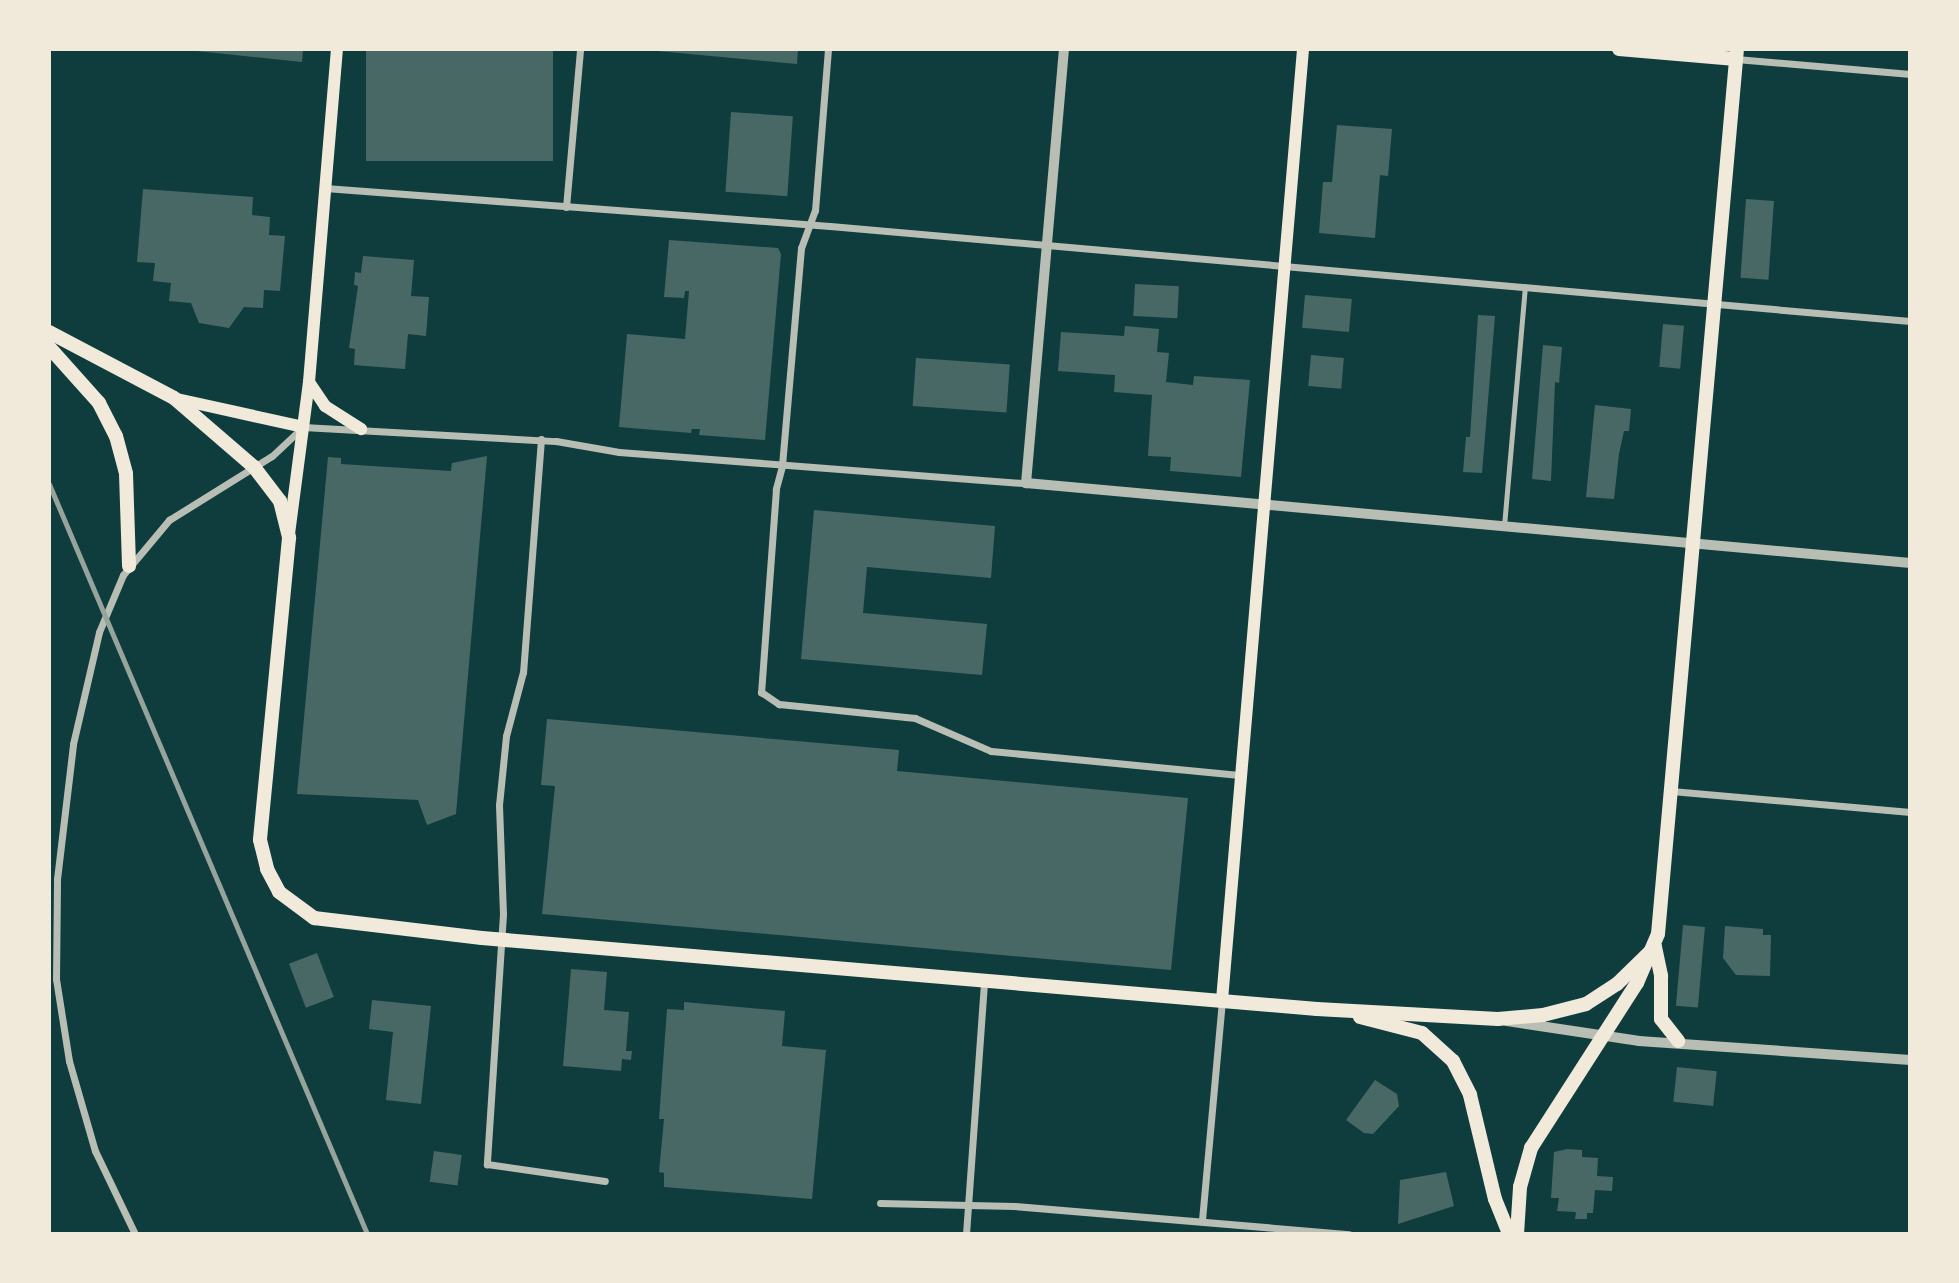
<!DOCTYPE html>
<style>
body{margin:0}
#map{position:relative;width:1959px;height:1283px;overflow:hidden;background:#0f3d3e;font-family:"Open Sans",sans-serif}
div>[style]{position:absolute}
.building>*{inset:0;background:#486865;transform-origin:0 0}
.path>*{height:3.5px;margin:-1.75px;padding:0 1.75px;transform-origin:1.75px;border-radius:1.75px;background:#f1e9da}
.service>*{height:4.5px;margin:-2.25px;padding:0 2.25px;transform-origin:2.25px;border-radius:2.25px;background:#b8beb3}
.minor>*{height:7px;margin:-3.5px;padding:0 3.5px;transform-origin:3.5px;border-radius:3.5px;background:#b8beb3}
.tertiary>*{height:10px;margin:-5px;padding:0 5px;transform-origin:5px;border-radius:5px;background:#b8beb3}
.secondary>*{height:12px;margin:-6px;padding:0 6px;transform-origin:6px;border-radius:6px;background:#f1e9da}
.primary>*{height:14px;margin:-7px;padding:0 7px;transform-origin:7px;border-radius:7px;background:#f1e9da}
.rail>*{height:5px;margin:-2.5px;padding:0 2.5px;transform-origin:2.5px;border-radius:2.5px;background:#97a49c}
span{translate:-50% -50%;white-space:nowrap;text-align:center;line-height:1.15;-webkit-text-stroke:7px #f1e9da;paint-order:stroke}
.frame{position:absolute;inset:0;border:51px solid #f1e9da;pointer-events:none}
</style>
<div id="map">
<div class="building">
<i style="clip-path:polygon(178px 49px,303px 49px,302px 62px)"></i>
<i style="left:366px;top:49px;width:187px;height:112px"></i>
<i style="clip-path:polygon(637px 49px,798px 49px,797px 64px)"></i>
<i style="left:731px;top:112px;width:62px;height:80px;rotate:4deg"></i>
<i style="clip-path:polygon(1337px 125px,1392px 129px,1388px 176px,1380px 175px,1375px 238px,1319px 233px,1323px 182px,1332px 182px)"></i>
<i style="clip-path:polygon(143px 189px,253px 197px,252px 215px,270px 217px,269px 235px,285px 236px,280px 291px,264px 290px,263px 308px,244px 307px,229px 328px,199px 323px,191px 303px,169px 301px,171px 283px,153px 281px,155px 263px,137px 262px)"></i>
<i style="left:1746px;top:199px;width:28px;height:79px;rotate:4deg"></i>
<i style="clip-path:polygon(669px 240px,778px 248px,781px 254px,765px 440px,699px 435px,700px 429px,692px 429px,691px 433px,619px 427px,627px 334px,685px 339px,689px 291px,685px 291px,684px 298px,664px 297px)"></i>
<i style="clip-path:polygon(363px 256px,414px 260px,411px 296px,429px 297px,426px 336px,408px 334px,405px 369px,354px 365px,355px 349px,349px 348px,358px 286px,354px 285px,355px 272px,361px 273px)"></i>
<i style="left:1135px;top:284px;width:44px;height:32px;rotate:3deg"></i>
<i style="left:1305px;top:295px;width:47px;height:33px;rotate:5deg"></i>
<i style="clip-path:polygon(1478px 315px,1495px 316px,1482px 473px,1463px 472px,1466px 437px,1470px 437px)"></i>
<i style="left:1663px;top:324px;width:21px;height:43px;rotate:5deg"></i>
<i style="clip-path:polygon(1125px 326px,1159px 329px,1157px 352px,1169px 353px,1166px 382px,1193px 385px,1194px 376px,1250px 380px,1241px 477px,1170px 471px,1171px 457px,1148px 456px,1152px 395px,1114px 392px,1115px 375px,1058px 371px,1061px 332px,1124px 336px)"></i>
<i style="clip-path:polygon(1543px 345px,1562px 347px,1559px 383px,1555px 382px,1551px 481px,1532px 479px)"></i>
<i style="left:1311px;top:355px;width:33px;height:31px;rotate:5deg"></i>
<i style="left:916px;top:358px;width:94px;height:48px;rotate:4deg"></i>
<i style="clip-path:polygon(1595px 405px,1631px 409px,1629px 431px,1624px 431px,1619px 454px,1614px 499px,1586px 497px)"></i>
<i style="clip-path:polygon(487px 456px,456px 814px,427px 825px,418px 800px,297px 794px,328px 457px,341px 458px,341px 464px,451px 471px,452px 463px)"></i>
<i style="clip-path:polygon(814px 510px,995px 526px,991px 578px,867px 567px,863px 613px,987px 624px,982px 675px,801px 659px)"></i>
<i style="clip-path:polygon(547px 719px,899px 750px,897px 771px,1188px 798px,1171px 970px,542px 914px,555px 786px,541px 785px)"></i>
<i style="left:1683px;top:925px;width:22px;height:81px;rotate:5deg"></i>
<i style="clip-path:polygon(1725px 926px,1763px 929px,1763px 935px,1771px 935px,1770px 976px,1736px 975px,1723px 958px)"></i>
<i style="left:317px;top:953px;width:47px;height:30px;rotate:69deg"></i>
<i style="clip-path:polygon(571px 969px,607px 972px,604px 1010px,629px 1012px,626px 1051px,632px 1051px,631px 1060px,622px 1059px,621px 1071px,563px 1066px)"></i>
<i style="clip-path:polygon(372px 1000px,431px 1006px,421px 1104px,386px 1100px,393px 1032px,369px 1029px)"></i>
<i style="clip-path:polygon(684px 1002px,785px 1011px,782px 1046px,826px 1050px,812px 1199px,664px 1187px,664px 1173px,659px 1172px,664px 1119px,659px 1119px,667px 1009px,684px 1010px)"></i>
<i style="left:1677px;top:1067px;width:40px;height:35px;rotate:6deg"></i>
<i style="clip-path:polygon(1375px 1080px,1397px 1094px,1399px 1106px,1373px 1134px,1364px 1133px,1346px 1120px)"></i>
<i style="clip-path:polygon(1567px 1149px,1582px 1150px,1582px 1157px,1598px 1158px,1597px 1176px,1613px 1177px,1612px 1191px,1595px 1190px,1593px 1213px,1587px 1213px,1587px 1219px,1575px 1219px,1576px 1212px,1557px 1211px,1559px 1198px,1551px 1198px,1554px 1152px)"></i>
<i style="left:434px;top:1151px;width:28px;height:31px;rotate:8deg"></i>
<i style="clip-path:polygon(1446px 1172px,1454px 1206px,1398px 1224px,1400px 1180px)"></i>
</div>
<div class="path">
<i style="left:49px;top:407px;width:12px;rotate:90deg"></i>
</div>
<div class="service">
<i style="left:1504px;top:526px;width:240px;rotate:-85deg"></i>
</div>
<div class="minor">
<i style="left:828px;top:49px;width:162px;rotate:94.6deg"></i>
<i style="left:815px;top:210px;width:40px;rotate:110.2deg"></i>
<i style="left:801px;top:248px;width:219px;rotate:95deg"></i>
<i style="left:782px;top:466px;width:24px;rotate:105deg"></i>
<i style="left:776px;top:489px;width:204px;rotate:94.2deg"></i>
<i style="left:761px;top:692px;width:22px;rotate:34deg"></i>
<i style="left:779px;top:704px;width:137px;rotate:5.9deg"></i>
<i style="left:915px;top:718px;width:83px;rotate:23.5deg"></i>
<i style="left:991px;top:751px;width:252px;rotate:5.5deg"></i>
<i style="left:1736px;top:59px;width:175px;rotate:4.9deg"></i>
<i style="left:325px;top:188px;width:506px;rotate:4.3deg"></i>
<i style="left:830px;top:226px;width:1084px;rotate:5.03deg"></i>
<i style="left:566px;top:207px;width:159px;rotate:-84.9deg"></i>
<i style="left:541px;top:439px;width:234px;rotate:94.4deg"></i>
<i style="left:523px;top:672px;width:66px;rotate:104.9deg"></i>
<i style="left:506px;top:736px;width:69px;rotate:95.8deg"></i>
<i style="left:499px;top:805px;width:109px;rotate:87.9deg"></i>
<i style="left:503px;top:914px;width:251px;rotate:93.7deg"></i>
<i style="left:487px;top:1164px;width:119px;rotate:8.2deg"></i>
<i style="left:1671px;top:791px;width:240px;rotate:5deg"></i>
<i style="left:880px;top:1203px;width:134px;rotate:1.3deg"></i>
<i style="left:1014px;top:1206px;width:336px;rotate:4.8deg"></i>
<i style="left:1202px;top:1220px;width:220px;rotate:-84.8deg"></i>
<i style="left:135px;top:1234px;width:92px;rotate:-115.7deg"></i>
<i style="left:95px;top:1151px;width:94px;rotate:-106.1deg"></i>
<i style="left:69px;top:1061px;width:83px;rotate:-99deg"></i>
<i style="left:56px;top:979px;width:100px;rotate:-89.4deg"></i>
<i style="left:57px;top:879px;width:136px;rotate:-83.2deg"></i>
<i style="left:73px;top:744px;width:115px;rotate:-76.9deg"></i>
<i style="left:99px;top:632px;width:62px;rotate:-67.2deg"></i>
<i style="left:123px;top:575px;width:72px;rotate:-50.1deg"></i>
<i style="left:169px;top:520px;width:121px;rotate:-31.9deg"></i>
<i style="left:272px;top:456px;width:42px;rotate:-43.1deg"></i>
<i style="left:303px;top:427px;width:253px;rotate:3.2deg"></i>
<i style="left:556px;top:441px;width:64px;rotate:9.9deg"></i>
<i style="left:619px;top:452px;width:408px;rotate:4.4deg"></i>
<i style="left:966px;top:1234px;width:254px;rotate:-85.9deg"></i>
</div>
<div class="tertiary">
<i style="left:1064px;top:49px;width:436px;rotate:95deg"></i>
<i style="left:1026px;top:483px;width:888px;rotate:5.17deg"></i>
<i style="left:1507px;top:1021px;width:134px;rotate:8.6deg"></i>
<i style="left:1639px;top:1041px;width:272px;rotate:4deg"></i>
</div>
<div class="secondary">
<i style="left:309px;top:382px;width:29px;rotate:56deg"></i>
<i style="left:325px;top:406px;width:43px;rotate:32.6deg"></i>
<i style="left:177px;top:399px;width:129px;rotate:12.5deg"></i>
<i style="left:289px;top:534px;width:153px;rotate:-82.5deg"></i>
<i style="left:309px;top:382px;width:334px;rotate:-85.2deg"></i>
<i style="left:1222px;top:1000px;width:954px;rotate:-85.13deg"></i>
</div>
<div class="primary">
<i style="left:1619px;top:49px;width:117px;rotate:4.9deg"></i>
<i style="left:49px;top:332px;width:141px;rotate:27.8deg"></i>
<i style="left:174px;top:398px;width:106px;rotate:40.8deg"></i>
<i style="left:254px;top:467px;width:43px;rotate:52.6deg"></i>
<i style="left:280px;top:501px;width:38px;rotate:76deg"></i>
<i style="left:289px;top:538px;width:303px;rotate:95.5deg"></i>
<i style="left:260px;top:840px;width:30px;rotate:76deg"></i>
<i style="left:267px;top:869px;width:26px;rotate:62deg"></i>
<i style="left:279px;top:892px;width:44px;rotate:36.6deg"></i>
<i style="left:314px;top:918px;width:169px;rotate:6.8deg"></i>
<i style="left:482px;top:938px;width:838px;rotate:4.86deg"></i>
<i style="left:1317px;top:1009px;width:181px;rotate:3.2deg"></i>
<i style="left:1498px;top:1019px;width:45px;rotate:-5.1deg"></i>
<i style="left:1543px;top:1015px;width:44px;rotate:-14.3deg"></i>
<i style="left:1586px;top:1004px;width:37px;rotate:-33deg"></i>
<i style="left:1617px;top:984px;width:53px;rotate:-44.2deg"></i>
<i style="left:49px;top:347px;width:75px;rotate:48.2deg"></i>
<i style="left:99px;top:403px;width:37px;rotate:63deg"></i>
<i style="left:116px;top:436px;width:39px;rotate:75deg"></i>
<i style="left:126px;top:474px;width:92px;rotate:88.1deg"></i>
<i style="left:1655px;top:947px;width:30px;rotate:78deg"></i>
<i style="left:1661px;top:976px;width:43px;rotate:90deg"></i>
<i style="left:1661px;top:1019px;width:28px;rotate:52deg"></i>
<i style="left:1360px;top:1017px;width:64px;rotate:14.5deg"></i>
<i style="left:1422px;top:1033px;width:42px;rotate:42.1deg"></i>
<i style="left:1453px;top:1061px;width:38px;rotate:63deg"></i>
<i style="left:1470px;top:1095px;width:107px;rotate:76.5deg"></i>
<i style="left:1495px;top:1199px;width:38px;rotate:68deg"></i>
<i style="left:1517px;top:1234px;width:47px;rotate:-86.3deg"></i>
<i style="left:1520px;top:1187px;width:41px;rotate:-74.2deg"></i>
<i style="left:1531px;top:1148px;width:196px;rotate:-57.3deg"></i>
<i style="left:1637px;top:983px;width:53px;rotate:-66.8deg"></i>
<i style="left:1658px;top:934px;width:889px;rotate:-84.9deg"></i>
</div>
<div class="rail">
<i style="left:49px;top:484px;width:815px;rotate:67.02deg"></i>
</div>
<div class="frame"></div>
</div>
